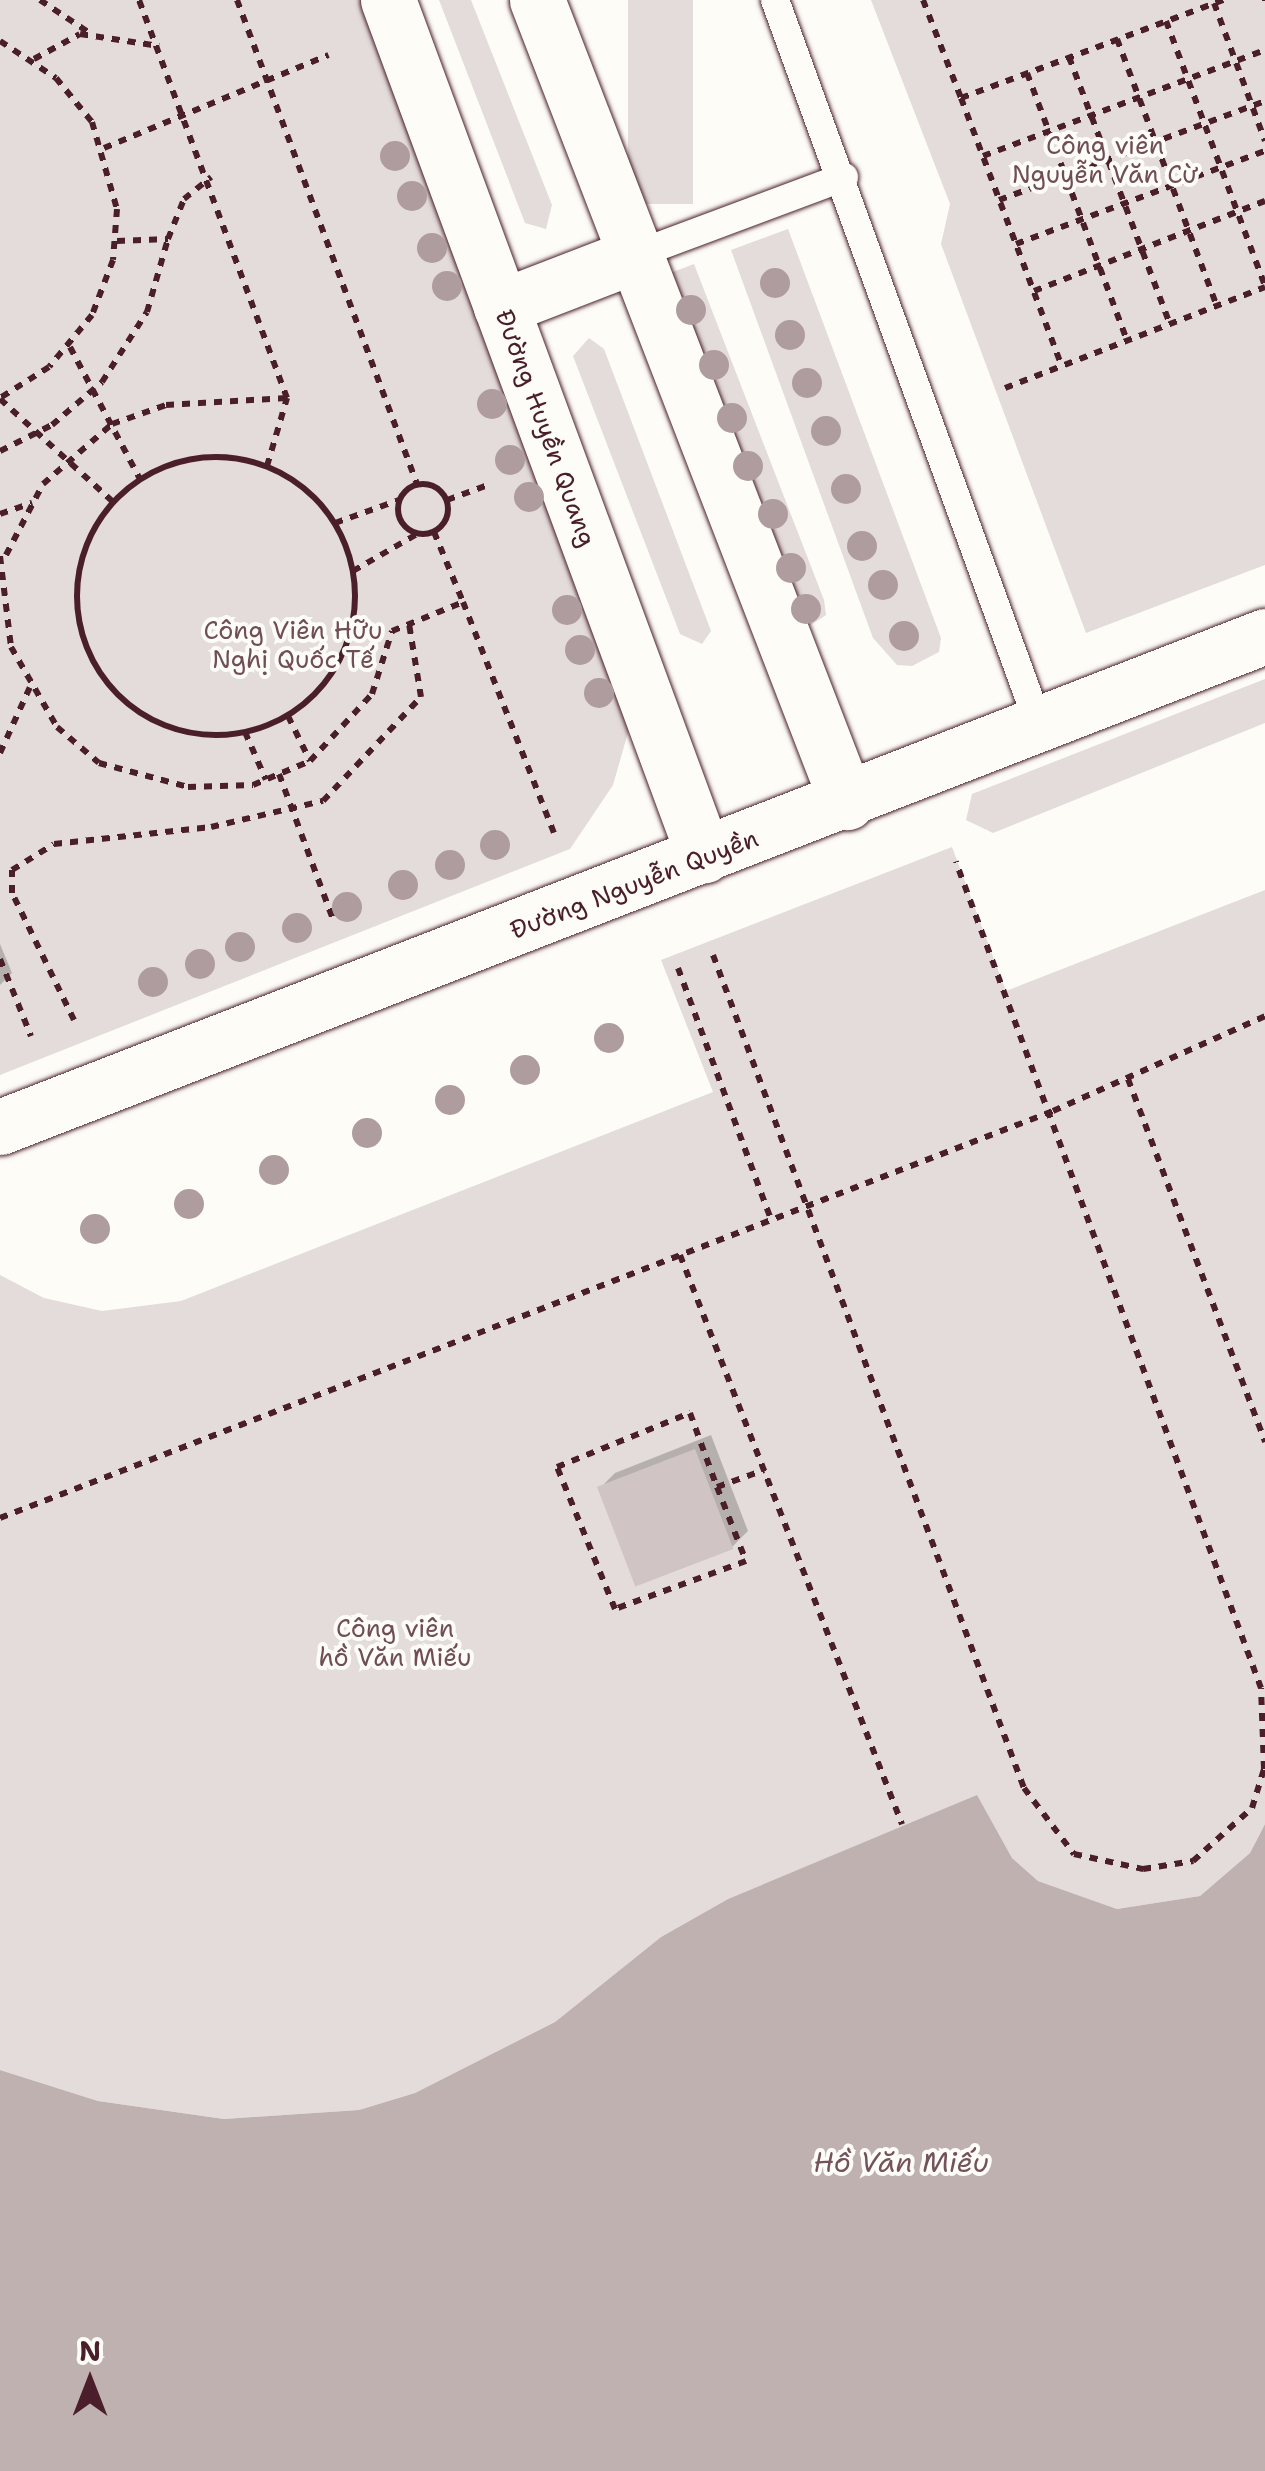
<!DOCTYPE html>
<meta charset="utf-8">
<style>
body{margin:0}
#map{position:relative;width:1265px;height:2471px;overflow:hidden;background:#fdfcf7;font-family:"Shantell Sans",sans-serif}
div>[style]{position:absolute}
.green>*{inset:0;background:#e3dcda;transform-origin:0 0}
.water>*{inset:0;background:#c0b1b1}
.shadow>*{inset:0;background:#0003}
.building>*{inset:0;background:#d0c5c4;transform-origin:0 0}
.path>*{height:6px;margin-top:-3px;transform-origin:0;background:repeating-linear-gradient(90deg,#4a1f2b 0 8px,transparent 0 16px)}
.path>.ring{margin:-3px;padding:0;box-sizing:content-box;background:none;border:6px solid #4a1f2b;border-radius:50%}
.roads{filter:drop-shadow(0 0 2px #4a1f2b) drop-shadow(0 0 2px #4a1f2b)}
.lane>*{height:28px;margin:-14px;padding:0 14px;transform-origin:14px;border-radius:14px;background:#fdfcf7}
.secondary>*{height:55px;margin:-27.5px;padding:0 27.5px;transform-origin:27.5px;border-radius:27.5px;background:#fdfcf7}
.trees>*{width:30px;height:30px;margin:-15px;border-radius:50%;background:#af9c9f}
span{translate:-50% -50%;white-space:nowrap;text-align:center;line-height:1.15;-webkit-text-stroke:8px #fdfcf7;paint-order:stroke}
.park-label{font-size:25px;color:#704e57}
.street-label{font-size:25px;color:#4a1f2b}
.water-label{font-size:28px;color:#73525a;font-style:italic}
.north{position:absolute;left:40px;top:2331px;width:100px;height:100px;-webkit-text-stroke:8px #fdfcf7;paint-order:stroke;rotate:0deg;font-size:28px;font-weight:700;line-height:40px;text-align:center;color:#4a1f2b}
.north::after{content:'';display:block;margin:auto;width:35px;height:45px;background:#4a1f2b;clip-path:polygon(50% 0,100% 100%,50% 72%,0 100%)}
</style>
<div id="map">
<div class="green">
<i style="clip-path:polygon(0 0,362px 0,629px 729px,613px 785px,570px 849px,0 1075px)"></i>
<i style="clip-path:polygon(439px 0,471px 0,552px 205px,546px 229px,525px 223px)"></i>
<i style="left:628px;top:0;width:65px;height:204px"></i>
<i style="clip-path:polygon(871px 0,1265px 0,1265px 565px,1086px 633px,941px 244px,950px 204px)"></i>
<i style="clip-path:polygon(788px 229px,941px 638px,939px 652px,912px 666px,897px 665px,873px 638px,731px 250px)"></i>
<i style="clip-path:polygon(694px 264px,824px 600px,826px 615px,811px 625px,799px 625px,662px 276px)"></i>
<i style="clip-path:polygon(589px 338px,604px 349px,711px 631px,702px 644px,680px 634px,573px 356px)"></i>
<i style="clip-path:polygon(1265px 679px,1265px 723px,993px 833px,966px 820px,972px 794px)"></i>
<i style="clip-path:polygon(952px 847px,1006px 991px,1265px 890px,1265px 1824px,1250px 1853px,1200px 1896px,1117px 1909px,1038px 1881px,1012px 1858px,977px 1796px,728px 1899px,661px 1937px,555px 2022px,415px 2093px,359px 2110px,224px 2119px,98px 2101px,0 2070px,0 1275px,44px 1298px,102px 1311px,181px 1301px,713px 1092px,661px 960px)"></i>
</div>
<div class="water">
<i style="clip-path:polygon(977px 1795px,1012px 1858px,1038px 1881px,1117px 1909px,1200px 1896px,1250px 1853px,1265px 1824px,1265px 2471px,0 2471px,0 2070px,98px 2101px,224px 2119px,359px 2110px,415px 2093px,555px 2022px,661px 1937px,728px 1899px)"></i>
</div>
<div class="shadow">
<i style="clip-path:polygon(0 944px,12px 973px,0 985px)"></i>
<i style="clip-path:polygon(711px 1435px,748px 1531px,732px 1547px,599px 1489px,615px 1473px)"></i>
</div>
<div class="building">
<i style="left:695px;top:1449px;width:107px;height:105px;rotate:69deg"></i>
</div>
<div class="path">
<i style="left:40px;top:0;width:61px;rotate:33.7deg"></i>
<i style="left:237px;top:0;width:516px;rotate:69.6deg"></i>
<i style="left:923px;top:0;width:105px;rotate:68.8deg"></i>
<i style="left:961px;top:98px;width:280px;rotate:-20.5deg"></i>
<i style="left:1265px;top:0;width:1px;rotate:90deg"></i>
<i style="left:1214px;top:3px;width:147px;rotate:69.7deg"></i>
<i style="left:1166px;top:21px;width:283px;rotate:69.5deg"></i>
<i style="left:1117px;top:39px;width:285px;rotate:69.5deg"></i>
<i style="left:0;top:41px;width:67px;rotate:33.5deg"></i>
<i style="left:56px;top:78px;width:57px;rotate:50.7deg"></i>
<i style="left:92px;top:122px;width:91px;rotate:74deg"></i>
<i style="left:117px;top:209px;width:51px;rotate:94.5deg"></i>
<i style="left:113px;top:260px;width:59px;rotate:110.9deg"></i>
<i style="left:92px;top:315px;width:67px;rotate:129.6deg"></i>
<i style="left:49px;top:367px;width:58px;rotate:147.7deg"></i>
<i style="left:1069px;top:57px;width:285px;rotate:69.3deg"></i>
<i style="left:34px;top:59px;width:52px;rotate:-28.5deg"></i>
<i style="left:80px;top:34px;width:80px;rotate:8.6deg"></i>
<i style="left:1027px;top:73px;width:286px;rotate:69.5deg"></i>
<i style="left:961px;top:98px;width:286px;rotate:69.4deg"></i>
<i style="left:104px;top:148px;width:243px;rotate:-22.5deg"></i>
<i style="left:983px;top:156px;width:301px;rotate:-20.6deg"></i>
<i style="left:999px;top:200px;width:284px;rotate:-20.4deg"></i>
<i style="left:117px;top:241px;width:51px;rotate:-2.2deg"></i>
<i style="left:168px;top:239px;width:43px;rotate:-68.2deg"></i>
<i style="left:184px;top:199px;width:35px;rotate:-39deg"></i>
<i style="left:1016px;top:244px;width:266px;rotate:-20.5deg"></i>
<i style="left:1034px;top:291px;width:248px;rotate:-21.3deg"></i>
<i style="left:70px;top:347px;width:149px;rotate:62.1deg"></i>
<i style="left:1005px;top:388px;width:279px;rotate:-21.2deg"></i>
<i style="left:0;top:399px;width:153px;rotate:42.3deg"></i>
<i style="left:0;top:451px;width:58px;rotate:-26.6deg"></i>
<i style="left:52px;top:425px;width:66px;rotate:-40.7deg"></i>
<i style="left:102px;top:382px;width:83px;rotate:-57.3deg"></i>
<i style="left:147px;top:312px;width:76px;rotate:-74deg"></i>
<i class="ring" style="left:77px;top:457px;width:272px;height:272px"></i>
<i style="left:267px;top:466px;width:71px;rotate:-73.6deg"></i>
<i class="ring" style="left:398px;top:484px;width:44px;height:44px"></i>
<i style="left:447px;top:500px;width:44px;rotate:-20.1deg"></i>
<i style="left:0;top:514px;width:34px;rotate:-19deg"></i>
<i style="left:335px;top:523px;width:68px;rotate:-19.8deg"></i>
<i style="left:434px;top:532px;width:76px;rotate:67.5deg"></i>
<i style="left:6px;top:555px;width:80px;rotate:-62.5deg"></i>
<i style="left:43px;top:484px;width:91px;rotate:-41deg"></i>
<i style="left:112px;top:424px;width:57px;rotate:-19.4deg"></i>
<i style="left:166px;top:405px;width:121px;rotate:-3.3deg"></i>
<i style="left:287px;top:398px;width:425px;rotate:-110.4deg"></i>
<i style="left:0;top:556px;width:92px;rotate:83.1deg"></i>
<i style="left:11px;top:647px;width:92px;rotate:60.1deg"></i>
<i style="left:57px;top:727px;width:55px;rotate:40.6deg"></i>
<i style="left:99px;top:763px;width:92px;rotate:15.1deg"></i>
<i style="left:188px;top:787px;width:65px;rotate:-1.8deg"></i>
<i style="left:253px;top:785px;width:62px;rotate:-22.8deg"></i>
<i style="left:310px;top:761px;width:91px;rotate:-47.2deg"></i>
<i style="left:372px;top:694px;width:66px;rotate:-72.4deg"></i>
<i style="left:392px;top:631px;width:77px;rotate:-22.2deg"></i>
<i style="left:463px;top:602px;width:248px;rotate:68.5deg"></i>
<i style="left:353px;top:571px;width:74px;rotate:-30deg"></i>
<i style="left:288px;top:716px;width:50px;rotate:63.9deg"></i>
<i style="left:245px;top:732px;width:52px;rotate:66.4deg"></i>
<i style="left:0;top:753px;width:72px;rotate:-65.6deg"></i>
<i style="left:279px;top:774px;width:158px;rotate:69.6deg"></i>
<i style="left:713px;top:955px;width:889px;rotate:69.53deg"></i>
<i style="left:1024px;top:1788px;width:83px;rotate:52.9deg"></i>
<i style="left:1074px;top:1854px;width:71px;rotate:12.3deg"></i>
<i style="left:1143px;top:1869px;width:51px;rotate:-9.1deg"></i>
<i style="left:1193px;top:1861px;width:79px;rotate:-41.9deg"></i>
<i style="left:1252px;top:1808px;width:41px;rotate:-72.9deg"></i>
<i style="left:1264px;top:1769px;width:81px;rotate:-92.1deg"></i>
<i style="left:1261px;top:1688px;width:881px;rotate:-110.27deg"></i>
<i style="left:0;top:959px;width:83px;rotate:68.1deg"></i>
<i style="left:678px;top:968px;width:269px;rotate:69.7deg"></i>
<i style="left:74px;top:1020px;width:141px;rotate:-116deg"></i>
<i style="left:12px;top:893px;width:23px;rotate:-90deg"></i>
<i style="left:12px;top:870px;width:49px;rotate:-31.8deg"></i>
<i style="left:54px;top:844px;width:158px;rotate:-6.2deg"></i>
<i style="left:211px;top:827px;width:115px;rotate:-13.1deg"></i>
<i style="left:323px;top:801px;width:143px;rotate:-46.7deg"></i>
<i style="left:421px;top:697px;width:74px;rotate:-99.3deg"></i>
<i style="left:1128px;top:1079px;width:388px;rotate:69.3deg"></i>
<i style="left:680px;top:1255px;width:611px;rotate:68.69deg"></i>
<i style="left:717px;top:1487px;width:79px;rotate:68.6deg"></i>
<i style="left:746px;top:1561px;width:140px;rotate:159.9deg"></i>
<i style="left:615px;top:1609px;width:153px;rotate:-112.2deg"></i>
<i style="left:557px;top:1467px;width:144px;rotate:-22.1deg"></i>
<i style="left:690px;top:1413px;width:79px;rotate:70deg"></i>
<i style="left:717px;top:1487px;width:50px;rotate:-19.9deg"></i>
<i style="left:0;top:1518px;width:1129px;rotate:-21.13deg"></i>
<i style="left:1053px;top:1111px;width:232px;rotate:-24.1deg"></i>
</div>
<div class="roads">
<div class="lane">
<i style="left:775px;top:0;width:772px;rotate:69.99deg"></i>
<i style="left:638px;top:254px;width:220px;rotate:-20.5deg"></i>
</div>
<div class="secondary">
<i style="left:388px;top:0;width:912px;rotate:69.74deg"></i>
<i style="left:537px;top:0;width:860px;rotate:68.87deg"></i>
<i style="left:501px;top:307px;width:147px;rotate:-21.1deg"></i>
<i style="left:0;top:1127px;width:1357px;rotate:-21.21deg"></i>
</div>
</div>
<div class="trees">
<i style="left:395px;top:156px"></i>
<i style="left:412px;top:196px"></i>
<i style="left:432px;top:248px"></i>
<i style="left:775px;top:283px"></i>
<i style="left:447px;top:286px"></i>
<i style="left:691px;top:310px"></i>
<i style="left:790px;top:335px"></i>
<i style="left:714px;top:365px"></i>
<i style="left:807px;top:383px"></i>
<i style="left:492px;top:404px"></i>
<i style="left:732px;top:418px"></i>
<i style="left:826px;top:431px"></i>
<i style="left:510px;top:460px"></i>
<i style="left:748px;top:466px"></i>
<i style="left:846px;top:489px"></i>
<i style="left:529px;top:497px"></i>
<i style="left:773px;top:514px"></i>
<i style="left:862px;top:546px"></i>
<i style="left:791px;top:568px"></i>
<i style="left:883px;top:585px"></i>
<i style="left:806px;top:609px"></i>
<i style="left:567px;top:610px"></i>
<i style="left:904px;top:636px"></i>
<i style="left:580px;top:650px"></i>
<i style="left:599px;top:693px"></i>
<i style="left:495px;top:845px"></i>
<i style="left:450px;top:865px"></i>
<i style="left:403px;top:885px"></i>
<i style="left:347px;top:907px"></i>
<i style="left:297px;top:928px"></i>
<i style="left:240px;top:947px"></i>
<i style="left:200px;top:964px"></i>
<i style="left:153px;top:982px"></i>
<i style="left:609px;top:1038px"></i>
<i style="left:525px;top:1070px"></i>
<i style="left:450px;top:1100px"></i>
<i style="left:367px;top:1133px"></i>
<i style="left:274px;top:1170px"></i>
<i style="left:189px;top:1204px"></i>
<i style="left:95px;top:1229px"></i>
</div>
<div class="park-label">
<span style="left:1105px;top:160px">Công viên<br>Nguyễn Văn Cừ</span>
<span style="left:293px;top:645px">Công Viên Hữu<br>Nghị Quốc Tế</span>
<span style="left:395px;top:1643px">Công viên<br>hồ Văn Miếu</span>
</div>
<div class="street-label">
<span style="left:546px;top:428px;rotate:70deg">Đường Huyền Quang</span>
<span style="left:634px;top:884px;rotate:-21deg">Đường Nguyễn Quyền</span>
</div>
<div class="water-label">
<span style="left:901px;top:2162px">Hồ Văn Miếu</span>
</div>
<div class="north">N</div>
</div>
